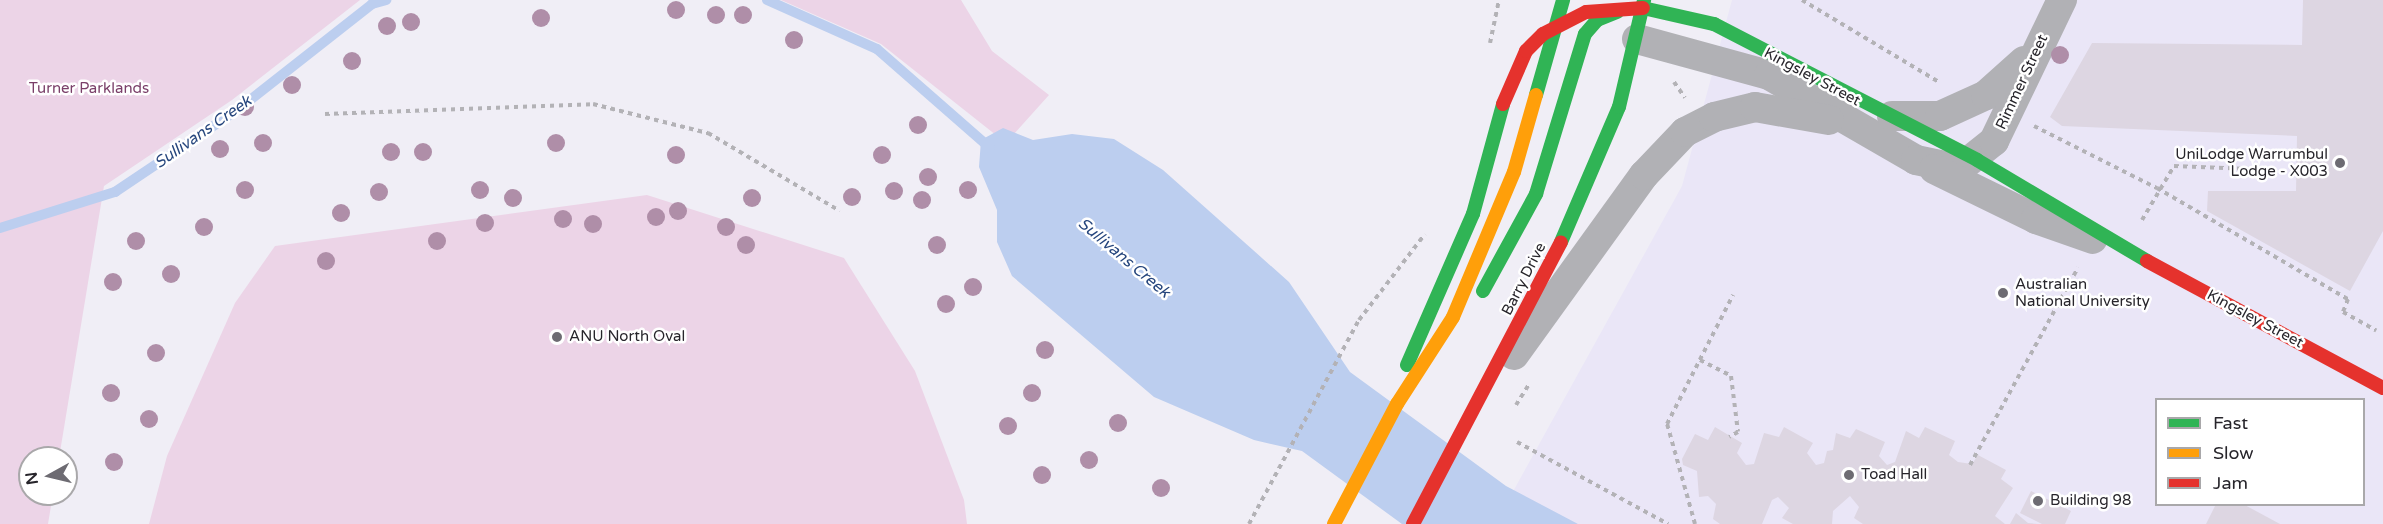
<!DOCTYPE html>
<style>
body{margin:0}
#map{position:relative;width:2383px;height:524px;overflow:hidden;background:#f0eef6;font-family:"Varela Round",sans-serif}
div>[style]{position:absolute}
.built>*{inset:0;background:#eae6f7}
.green>*{inset:0;background:#ecd4e7}
.water>*{inset:0;background:#bcceef}
.stream>*{height:10px;margin:-5px;padding:0 5px;transform-origin:5px;border-radius:5px;background:#bcceef}
.building>*{inset:0;background:#ddd6e2}
.path>*{height:4px;margin-top:-2px;transform-origin:0;background:repeating-linear-gradient(90deg,#b3b2b6 0 4.5px,transparent 0 9px)}
.street>*{height:30px;margin:-15px;padding:0 15px;transform-origin:15px;border-radius:15px;background:#b1b1b5}
.fast>*{height:14px;margin:-7px;padding:0 7px;transform-origin:7px;border-radius:7px;background:#30b455}
.slow>*{height:14px;margin:-7px;padding:0 7px;transform-origin:7px;border-radius:7px;background:#ff9f0a}
.jam>*{height:14px;margin:-7px;padding:0 7px;transform-origin:7px;border-radius:7px;background:#e5322d}
.trees>*{width:18px;height:18px;margin:-9px;border-radius:50%;background:#af8ea8}
.dots>*{width:16px;height:16px;translate:-50% -50%;box-sizing:border-box;border:3px solid #fff;border-radius:50%}
span{translate:-50% -50%;white-space:nowrap;text-align:center;line-height:1.15;-webkit-text-stroke:5px #fff;paint-order:stroke}
.street-label{font-size:15px;color:#27252b}
.park-label{font-size:15px;color:#7a3f69}
.poi-label{font-size:15px;color:#27252b}
.right{translate:-100% -50%;text-align:right}
.left{translate:0 -50%;text-align:left}
.water-label{font-size:16px;color:#26467d;font-style:italic}
.legend{position:absolute;left:2155px;top:398px;width:210px;height:108px;box-sizing:border-box;background:#fff;border:2px solid #a9a8aa;margin:0;padding:8px 10px;list-style:none;font-size:18px;color:#27252b}
.legend li{display:flex;align-items:center;gap:12px;height:30px}
.legend b{width:30px;border:2px solid #a9a8aa}
.north{position:absolute;left:18px;top:446px;width:60px;height:60px;box-sizing:border-box;background:#fff;border:2px solid #a9a8aa;border-radius:50%;rotate:262deg;font-size:16px;font-weight:700;line-height:24px;text-align:center;color:#27252b}
.north::after{content:'';display:block;margin:auto;width:21px;height:27px;background:#6d6b72;clip-path:polygon(50% 0,100% 100%,50% 72%,0 100%)}
</style>
<div id="map">
<div class="built">
<i style="clip-path:polygon(evenodd,1732px 0,2383px 0,2383px 524px,1495px 524px,1682px 186px,1732px 0,2156px 400px,2364px 400px,2364px 504px,2156px 504px,2156px 400px)"></i>
</div>
<div class="green">
<i style="clip-path:polygon(0 0,360px 0,232px 100px,104px 186px,59px 458px,30px 458px,30px 494px,53px 494px,48px 524px,0 524px)"></i>
<i style="clip-path:polygon(781px 0,961px 0,992px 51px,1049px 95px,1006px 143px,881px 44px)"></i>
<i style="clip-path:polygon(647px 195px,844px 258px,915px 371px,964px 500px,967px 524px,149px 524px,167px 456px,235px 303px,275px 246px)"></i>
</div>
<div class="water">
<i style="clip-path:polygon(1003px 128px,1033px 140px,1072px 134px,1114px 139px,1163px 170px,1289px 282px,1350px 372px,1506px 486px,1578px 524px,1402px 524px,1302px 451px,1254px 440px,1154px 397px,1012px 276px,997px 242px,997px 210px,979px 167px,981px 140px)"></i>
</div>
<div class="stream">
<i style="left:767px;top:0;width:120px;rotate:24deg"></i>
<i style="left:877px;top:49px;width:150px;rotate:41.2deg"></i>
<i style="left:0;top:228px;width:121px;rotate:-17.4deg"></i>
<i style="left:115px;top:192px;width:151px;rotate:-33.9deg"></i>
<i style="left:240px;top:108px;width:168px;rotate:-38.2deg"></i>
<i style="left:372px;top:4px;width:15px;rotate:-16deg"></i>
</div>
<div class="building">
<i style="clip-path:polygon(2303px 0,2383px 0,2383px 231px,2350px 291px,2207px 211px,2208px 191px,2296px 191px,2297px 136px,2062px 126px,2050px 117px,2092px 43px,2302px 45px)"></i>
<i style="clip-path:polygon(1715px 427px,1742px 443px,1737px 453px,1746px 465px,1754px 464px,1764px 433px,1779px 437px,1784px 427px,1813px 443px,1807px 453px,1816px 465px,1824px 463px,1827px 451px,1833px 450px,1836px 433px,1850px 438px,1856px 429px,1885px 442px,1879px 456px,1887px 465px,1895px 462px,1906px 431px,1919px 438px,1925px 427px,1955px 441px,1949px 455px,1958px 462px,1972px 464px,1978px 455px,2006px 470px,2001px 479px,2013px 488px,1995px 516px,2005px 524px,1863px 524px,1854px 518px,1859px 507px,1850px 496px,1833px 511px,1832px 524px,1793px 524px,1782px 518px,1789px 508px,1778px 497px,1772px 500px,1762px 524px,1720px 524px,1713px 519px,1716px 504px,1708px 496px,1699px 497px,1697px 471px,1683px 465px,1682px 459px,1695px 434px,1708px 440px)"></i>
<i style="clip-path:polygon(2031px 491px,2071px 511px,2065px 524px,2042px 524px,2020px 513px)"></i>
<i style="clip-path:polygon(2216px 504px,2243px 504px,2280px 524px,2206px 524px)"></i>
<i style="clip-path:polygon(2016px 513px,2028px 523px,2038px 524px,2010px 524px)"></i>
</div>
<div class="path">
<i style="left:1802px;top:0;width:160px;rotate:30.9deg"></i>
<i style="left:1490px;top:43px;width:44px;rotate:-78.2deg"></i>
<i style="left:1674px;top:82px;width:19px;rotate:55deg"></i>
<i style="left:325px;top:114px;width:268px;rotate:-2.1deg"></i>
<i style="left:593px;top:104px;width:119px;rotate:14.2deg"></i>
<i style="left:708px;top:133px;width:153px;rotate:30.6deg"></i>
<i style="left:2034px;top:126px;width:138px;rotate:26.8deg"></i>
<i style="left:2157px;top:188px;width:221px;rotate:30.2deg"></i>
<i style="left:2348px;top:299px;width:14px;rotate:111deg"></i>
<i style="left:2343px;top:312px;width:38px;rotate:29deg"></i>
<i style="left:2142px;top:220px;width:63px;rotate:-59.3deg"></i>
<i style="left:2174px;top:166px;width:101px;rotate:2.3deg"></i>
<i style="left:1700px;top:360px;width:35px;rotate:27deg"></i>
<i style="left:1731px;top:376px;width:56px;rotate:82.9deg"></i>
<i style="left:1738px;top:432px;width:10px;rotate:151deg"></i>
<i style="left:1516px;top:405px;width:26px;rotate:-58deg"></i>
<i style="left:1517px;top:442px;width:172px;rotate:28.5deg"></i>
<i style="left:1970px;top:465px;width:225px;rotate:-61.3deg"></i>
<i style="left:1249px;top:524px;width:232px;rotate:-61.7deg"></i>
<i style="left:1359px;top:320px;width:108px;rotate:-52.5deg"></i>
<i style="left:1695px;top:524px;width:104px;rotate:-105.6deg"></i>
<i style="left:1667px;top:424px;width:145px;rotate:-62.9deg"></i>
</div>
<div class="street">
<i style="left:1637px;top:39px;width:137px;rotate:15.3deg"></i>
<i style="left:1769px;top:75px;width:170px;rotate:30deg"></i>
<i style="left:1916px;top:160px;width:44px;rotate:11.8deg"></i>
<i style="left:1959px;top:169px;width:45px;rotate:-38.7deg"></i>
<i style="left:1994px;top:141px;width:157px;rotate:-64.3deg"></i>
<i style="left:1892px;top:116px;width:48px"></i>
<i style="left:1940px;top:116px;width:51px;rotate:-24.5deg"></i>
<i style="left:1986px;top:95px;width:51px;rotate:-41.8deg"></i>
<i style="left:1934px;top:169px;width:114px;rotate:26.1deg"></i>
<i style="left:2036px;top:219px;width:60px;rotate:19.3deg"></i>
<i style="left:1514px;top:355px;width:222px;rotate:-54.2deg"></i>
<i style="left:1644px;top:175px;width:59px;rotate:-46.4deg"></i>
<i style="left:1685px;top:132px;width:33px;rotate:-27deg"></i>
<i style="left:1714px;top:117px;width:42px;rotate:-13.7deg"></i>
<i style="left:1755px;top:107px;width:75px;rotate:10deg"></i>
</div>
<div class="fast">
<i style="left:1643px;top:8px;width:73px;rotate:12.7deg"></i>
<i style="left:1714px;top:24px;width:296px;rotate:27.3deg"></i>
<i style="left:1977px;top:160px;width:198px;rotate:30.7deg"></i>
<i style="left:1536px;top:95px;width:99px;rotate:-74.1deg"></i>
<i style="left:1561px;top:242px;width:147px;rotate:-66.8deg"></i>
<i style="left:1619px;top:107px;width:110px;rotate:-76.8deg"></i>
<i style="left:1483px;top:291px;width:111px;rotate:-61.3deg"></i>
<i style="left:1536px;top:194px;width:167px;rotate:-73deg"></i>
<i style="left:1585px;top:34px;width:18px;rotate:-49deg"></i>
<i style="left:1597px;top:20px;width:22px;rotate:-22deg"></i>
<i style="left:1407px;top:365px;width:165px;rotate:-66.4deg"></i>
<i style="left:1473px;top:214px;width:114px;rotate:-74.7deg"></i>
</div>
<div class="slow">
<i style="left:1334px;top:524px;width:136px;rotate:-62.3deg"></i>
<i style="left:1397px;top:404px;width:103px;rotate:-57.2deg"></i>
<i style="left:1453px;top:317px;width:157px;rotate:-67.2deg"></i>
<i style="left:1514px;top:172px;width:80px;rotate:-74.1deg"></i>
</div>
<div class="jam">
<i style="left:1503px;top:104px;width:58px;rotate:-66.5deg"></i>
<i style="left:1526px;top:51px;width:24px;rotate:-45deg"></i>
<i style="left:1543px;top:34px;width:48px;rotate:-27.1deg"></i>
<i style="left:1586px;top:12px;width:57px;rotate:-4deg"></i>
<i style="left:2147px;top:261px;width:268px;rotate:28.3deg"></i>
<i style="left:1413px;top:524px;width:318px;rotate:-62.3deg"></i>
</div>
<div class="trees">
<i style="left:676px;top:10px"></i>
<i style="left:716px;top:15px"></i>
<i style="left:743px;top:15px"></i>
<i style="left:541px;top:18px"></i>
<i style="left:411px;top:22px"></i>
<i style="left:387px;top:26px"></i>
<i style="left:794px;top:40px"></i>
<i style="left:2060px;top:55px"></i>
<i style="left:352px;top:61px"></i>
<i style="left:292px;top:85px"></i>
<i style="left:245px;top:107px"></i>
<i style="left:918px;top:125px"></i>
<i style="left:263px;top:143px"></i>
<i style="left:556px;top:143px"></i>
<i style="left:220px;top:149px"></i>
<i style="left:391px;top:152px"></i>
<i style="left:423px;top:152px"></i>
<i style="left:676px;top:155px"></i>
<i style="left:882px;top:155px"></i>
<i style="left:928px;top:177px"></i>
<i style="left:245px;top:190px"></i>
<i style="left:480px;top:190px"></i>
<i style="left:968px;top:190px"></i>
<i style="left:894px;top:191px"></i>
<i style="left:379px;top:192px"></i>
<i style="left:852px;top:197px"></i>
<i style="left:513px;top:198px"></i>
<i style="left:752px;top:198px"></i>
<i style="left:922px;top:200px"></i>
<i style="left:678px;top:211px"></i>
<i style="left:341px;top:213px"></i>
<i style="left:656px;top:217px"></i>
<i style="left:563px;top:219px"></i>
<i style="left:485px;top:223px"></i>
<i style="left:593px;top:224px"></i>
<i style="left:204px;top:227px"></i>
<i style="left:726px;top:227px"></i>
<i style="left:136px;top:241px"></i>
<i style="left:437px;top:241px"></i>
<i style="left:746px;top:245px"></i>
<i style="left:937px;top:245px"></i>
<i style="left:326px;top:261px"></i>
<i style="left:171px;top:274px"></i>
<i style="left:113px;top:282px"></i>
<i style="left:973px;top:287px"></i>
<i style="left:946px;top:304px"></i>
<i style="left:1045px;top:350px"></i>
<i style="left:156px;top:353px"></i>
<i style="left:111px;top:393px"></i>
<i style="left:1032px;top:393px"></i>
<i style="left:149px;top:419px"></i>
<i style="left:1118px;top:423px"></i>
<i style="left:1008px;top:426px"></i>
<i style="left:1089px;top:460px"></i>
<i style="left:114px;top:462px"></i>
<i style="left:1042px;top:475px"></i>
<i style="left:1161px;top:488px"></i>
</div>
<div class="dots">
<i style="left:2340px;top:163px;background:#6d6b72"></i>
<i style="left:2003px;top:293px;background:#6d6b72"></i>
<i style="left:557px;top:337px;background:#6d6b72"></i>
<i style="left:1849px;top:475px;background:#6d6b72"></i>
<i style="left:2038px;top:501px;background:#6d6b72"></i>
</div>
<div class="street-label">
<span style="left:1812px;top:77px;rotate:28deg">Kingsley Street</span>
<span style="left:2022px;top:82px;rotate:-65deg">Rimmer Street</span>
<span style="left:1524px;top:279px;rotate:-63deg">Barry Drive</span>
<span style="left:2255px;top:319px;rotate:28deg">Kingsley Street</span>
</div>
<div class="park-label">
<span style="left:89px;top:89px">Turner Parklands</span>
</div>
<div class="poi-label">
<span class="right" style="left:2328px;top:163px">UniLodge Warrumbul<br>Lodge - X003</span>
<span class="left" style="left:2015px;top:293px">Australian<br>National University</span>
<span class="left" style="left:569px;top:337px">ANU North Oval</span>
<span class="left" style="left:1861px;top:475px">Toad Hall</span>
<span class="left" style="left:2050px;top:501px">Building 98</span>
</div>
<div class="water-label">
<span style="left:203px;top:132px;rotate:-35deg">Sullivans Creek</span>
<span style="left:1124px;top:258px;rotate:40deg">Sullivans Creek</span>
</div>
<ul class="legend">
<li><b style="height:8px;background:#30b455"></b>Fast</li>
<li><b style="height:8px;background:#ff9f0a"></b>Slow</li>
<li><b style="height:8px;background:#e5322d"></b>Jam</li>
</ul>
<div class="north">N</div>
</div>
